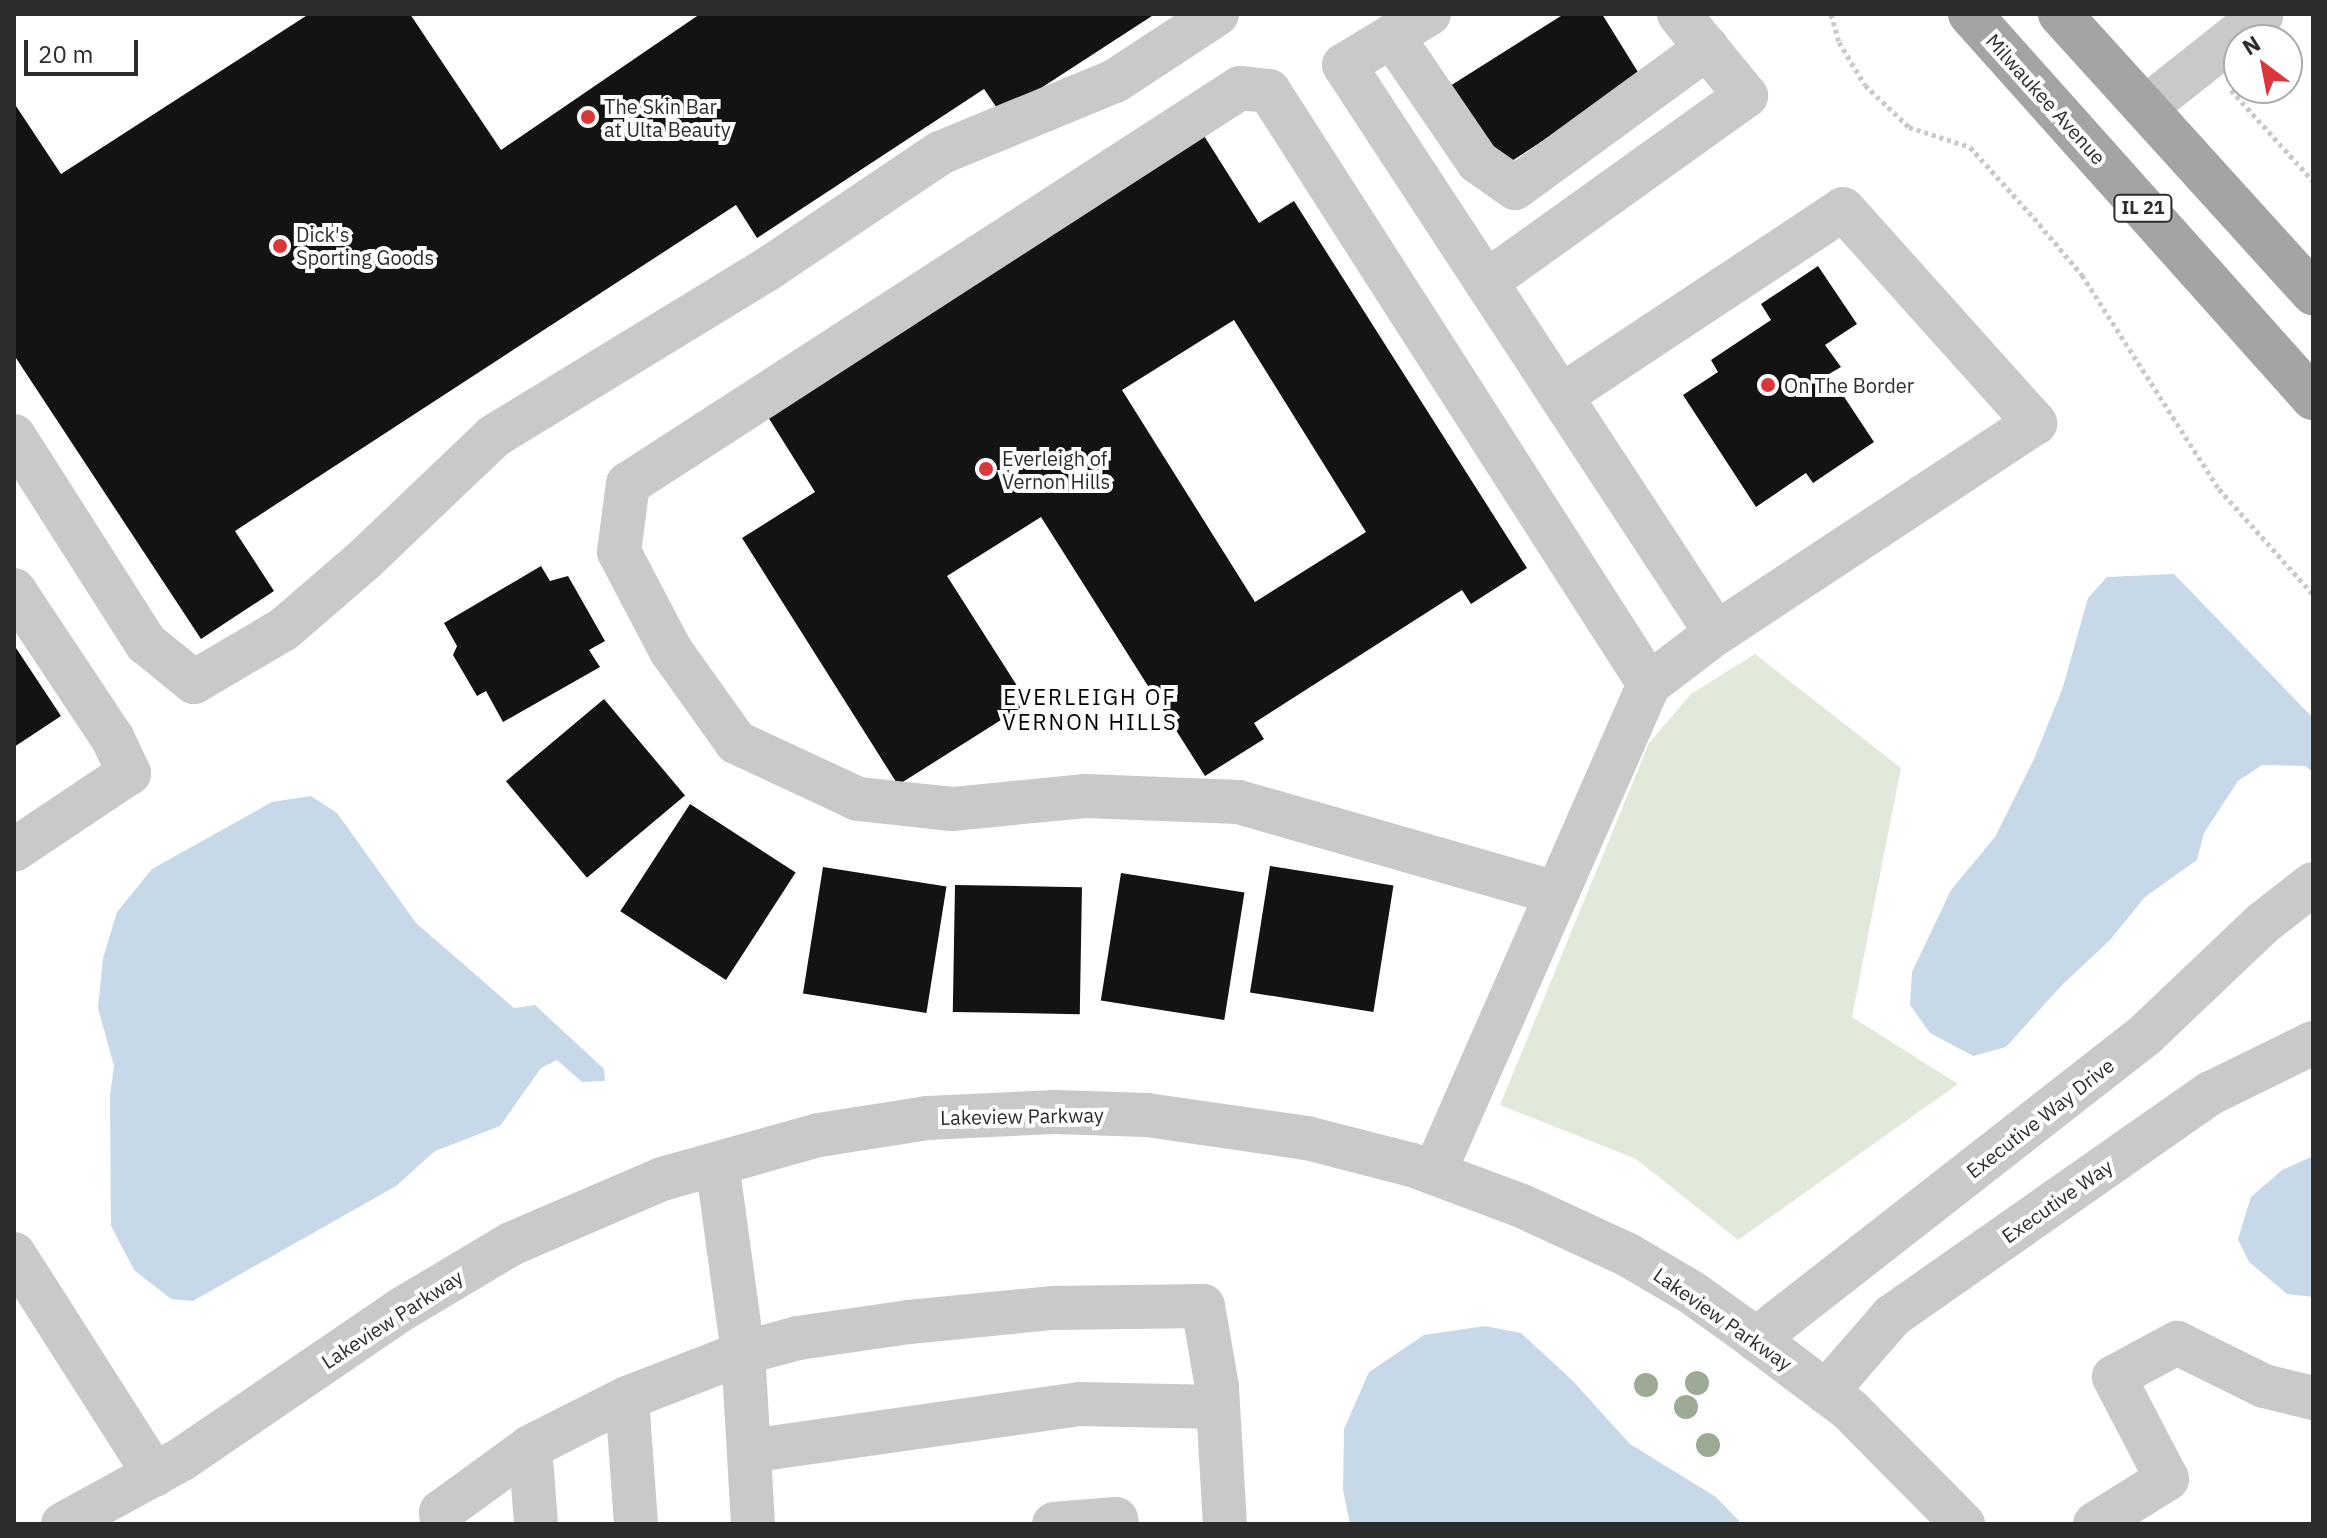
<!DOCTYPE html>
<style>
body{margin:0}
#map{position:relative;width:2327px;height:1538px;overflow:hidden;background:#fff;font-family:"IBM Plex Sans",sans-serif}
div>[style]{position:absolute}
.green>*{inset:0;background:#e1e9da}
.water>*{inset:0;background:#c7d9e8}
.building>*{inset:0;background:#131313;transform-origin:0 0}
.path>*{height:5px;margin-top:-2.5px;transform-origin:0;background:repeating-linear-gradient(90deg,#c9c9c9 0 4px,transparent 0 8px)}
.minor>*{height:44px;margin:-22px;padding:0 22px;transform-origin:22px;border-radius:22px;background:#c9c9c9}
.major>*{height:44px;margin:-22px;padding:0 22px;transform-origin:22px;border-radius:22px;background:#a4a4a4}
.trees>*{width:24px;height:24px;margin:-12px;border-radius:50%;background:#9daa94}
.dots>*{width:22px;height:22px;translate:-50% -50%;box-sizing:border-box;border:4px solid #fff;border-radius:50%}
span{translate:-50% -50%;white-space:nowrap;text-align:center;line-height:1.15;-webkit-text-stroke:8px #fff;paint-order:stroke}
.shield-label span{padding:2px 6px;background:#fff;border:2px solid;border-radius:6px;-webkit-text-stroke-width:0}
.shield-label{font-size:18px;color:#2c2c2c;font-weight:700}
.street-label{font-size:20px;color:#2c2c2c}
.poi-label{font-size:20px;color:#2c2c2c}
.left{translate:0 -50%;text-align:left}
.neighbourhood-label{font-size:22px;color:#000;letter-spacing:2px}
.frame{position:absolute;inset:0;border:16px solid #2c2c2c;pointer-events:none}
.north{position:absolute;left:2223px;top:24px;width:80px;height:80px;box-sizing:border-box;background:#fff;border:2px solid #ababab;border-radius:50%;rotate:328deg;font-size:22px;font-weight:700;line-height:32px;text-align:center;color:#2c2c2c}
.north::after{content:'';display:block;margin:auto;width:28px;height:36px;background:#db3639;clip-path:polygon(50% 0,100% 100%,50% 72%,0 100%)}
.scale{position:absolute;left:24px;top:40px;width:114px;height:36px;box-sizing:border-box;border:4px solid #2c2c2c;border-top:0;padding-left:10px;font-size:24px;line-height:28px;white-space:nowrap;color:#2c2c2c;-webkit-text-stroke:6px #fff;paint-order:stroke}
</style>
<div id="map">
<div class="green">
<i style="clip-path:polygon(1755px 654px,1901px 768px,1852px 1017px,1958px 1084px,1738px 1240px,1636px 1159px,1500px 1105px,1649px 743px,1691px 694px)"></i>
</div>
<div class="water">
<i style="clip-path:polygon(2174px 574px,2313px 718px,2313px 772px,2305px 766px,2262px 765px,2238px 781px,2204px 833px,2197px 860px,2145px 897px,2110px 940px,2062px 985px,2006px 1047px,1973px 1056px,1930px 1033px,1910px 1005px,1912px 972px,1951px 890px,1995px 837px,2034px 759px,2063px 687px,2088px 598px,2107px 577px)"></i>
<i style="clip-path:polygon(311px 796px,337px 813px,416px 923px,514px 1008px,535px 1005px,604px 1069px,605px 1081px,582px 1082px,557px 1060px,541px 1068px,500px 1126px,435px 1151px,396px 1186px,193px 1301px,171px 1299px,134px 1270px,111px 1226px,110px 1095px,114px 1066px,98px 1008px,103px 958px,117px 912px,152px 869px,272px 802px)"></i>
<i style="clip-path:polygon(2313px 1156px,2313px 1297px,2287px 1294px,2249px 1262px,2238px 1239px,2251px 1197px,2282px 1170px)"></i>
<i style="clip-path:polygon(1485px 1326px,1521px 1333px,1572px 1380px,1630px 1444px,1716px 1497px,1742px 1524px,1350px 1524px,1343px 1490px,1344px 1429px,1369px 1372px,1424px 1335px)"></i>
</div>
<div class="building">
<i style="clip-path:polygon(309px 14px,410px 14px,501px 150px,700px 14px,1155px 14px,1001px 114px,984px 89px,757px 238px,736px 205px,235px 531px,274px 591px,201px 639px,14px 355px,14px 103px,61px 174px)"></i>
<i style="clip-path:polygon(1564px 14px,1602px 14px,1641px 77px,1501px 168px,1450px 86px)"></i>
<i style="clip-path:polygon(evenodd,1201px 131px,1259px 223px,1294px 201px,1527px 568px,1471px 604px,1462px 590px,1254px 723px,1264px 739px,1205px 776px,1041px 517px,947px 576px,1028px 703px,898px 785px,742px 538px,815px 492px,763px 409px,1201px 131px,1234px 320px,1366px 532px,1255px 602px,1122px 390px,1234px 320px)"></i>
<i style="clip-path:polygon(1818px 266px,1857px 324px,1825px 345px,1841px 367px,1829px 374px,1874px 442px,1813px 483px,1806px 473px,1756px 507px,1683px 395px,1718px 372px,1711px 360px,1771px 320px,1761px 304px)"></i>
<i style="clip-path:polygon(541px 566px,550px 581px,568px 576px,605px 641px,589px 650px,600px 667px,503px 722px,486px 691px,477px 696px,453px 655px,457px 646px,444px 623px)"></i>
<i style="clip-path:polygon(14px 645px,61px 716px,14px 747px)"></i>
<i style="left:604px;top:699px;width:126px;height:128px;rotate:50deg"></i>
<i style="left:690px;top:804px;width:126px;height:128px;rotate:33deg"></i>
<i style="left:1270px;top:866px;width:125px;height:128px;rotate:9deg"></i>
<i style="left:823px;top:867px;width:125px;height:128px;rotate:9deg"></i>
<i style="left:1121px;top:873px;width:125px;height:129px;rotate:9deg"></i>
<i style="left:955px;top:885px;width:127px;height:127px;rotate:1deg"></i>
</div>
<div class="path">
<i style="left:1831px;top:14px;width:29px;rotate:74deg"></i>
<i style="left:1839px;top:42px;width:50px;rotate:58.8deg"></i>
<i style="left:1865px;top:85px;width:61px;rotate:43.7deg"></i>
<i style="left:1909px;top:127px;width:64px;rotate:18.2deg"></i>
<i style="left:1970px;top:147px;width:96px;rotate:48deg"></i>
<i style="left:2034px;top:218px;width:75px;rotate:49.9deg"></i>
<i style="left:2082px;top:275px;width:254px;rotate:57.4deg"></i>
<i style="left:2219px;top:489px;width:141px;rotate:48.2deg"></i>
<i style="left:2231px;top:90px;width:122px;rotate:48deg"></i>
</div>
<div class="minor">
<i style="left:1429px;top:14px;width:99px;rotate:149deg"></i>
<i style="left:1344px;top:65px;width:679px;rotate:56.78deg"></i>
<i style="left:1716px;top:633px;width:84px;rotate:142.7deg"></i>
<i style="left:1649px;top:684px;width:534px;rotate:113.73deg"></i>
<i style="left:1392px;top:36px;width:153px;rotate:55.7deg"></i>
<i style="left:1478px;top:162px;width:45px;rotate:35.1deg"></i>
<i style="left:1515px;top:188px;width:238px;rotate:-36.1deg"></i>
<i style="left:2146px;top:107px;width:147px;rotate:-38.4deg"></i>
<i style="left:2261px;top:16px;width:3px;rotate:-135deg"></i>
<i style="left:1486px;top:282px;width:320px;rotate:-35.6deg"></i>
<i style="left:1746px;top:96px;width:106px;rotate:-129.3deg"></i>
<i style="left:1561px;top:396px;width:338px;rotate:-33.5deg"></i>
<i style="left:1843px;top:209px;width:288px;rotate:48.1deg"></i>
<i style="left:2035px;top:423px;width:382px;rotate:146.6deg"></i>
<i style="left:14px;top:436px;width:246px;rotate:57.5deg"></i>
<i style="left:146px;top:643px;width:62px;rotate:39.1deg"></i>
<i style="left:194px;top:682px;width:104px;rotate:-30.5deg"></i>
<i style="left:284px;top:629px;width:107px;rotate:-40.8deg"></i>
<i style="left:365px;top:559px;width:178px;rotate:-43.6deg"></i>
<i style="left:494px;top:436px;width:319px;rotate:-31.4deg"></i>
<i style="left:766px;top:270px;width:210px;rotate:-33.9deg"></i>
<i style="left:940px;top:153px;width:189px;rotate:-22.4deg"></i>
<i style="left:1115px;top:81px;width:122px;rotate:-33.3deg"></i>
<i style="left:14px;top:590px;width:179px;rotate:56.4deg"></i>
<i style="left:113px;top:739px;width:38px;rotate:65deg"></i>
<i style="left:129px;top:773px;width:138px;rotate:146.2deg"></i>
<i style="left:1556px;top:893px;width:330px;rotate:-164deg"></i>
<i style="left:1239px;top:802px;width:154px;rotate:-177.8deg"></i>
<i style="left:1085px;top:796px;width:134px;rotate:174.4deg"></i>
<i style="left:952px;top:809px;width:95px;rotate:-173.9deg"></i>
<i style="left:858px;top:799px;width:135px;rotate:-155deg"></i>
<i style="left:736px;top:742px;width:112px;rotate:-125.5deg"></i>
<i style="left:671px;top:651px;width:112px;rotate:-117.7deg"></i>
<i style="left:619px;top:552px;width:69px;rotate:-82.5deg"></i>
<i style="left:628px;top:484px;width:729px;rotate:-32.91deg"></i>
<i style="left:1240px;top:88px;width:29px;rotate:6deg"></i>
<i style="left:1269px;top:91px;width:704px;rotate:57.35deg"></i>
<i style="left:14px;top:1254px;width:262px;rotate:57.5deg"></i>
<i style="left:1756px;top:1339px;width:494px;rotate:-38deg"></i>
<i style="left:2145px;top:1035px;width:163px;rotate:-43.5deg"></i>
<i style="left:2263px;top:923px;width:63px;rotate:-38deg"></i>
<i style="left:1826px;top:1392px;width:101px;rotate:-49deg"></i>
<i style="left:1892px;top:1316px;width:389px;rotate:-35deg"></i>
<i style="left:2211px;top:1093px;width:114px;rotate:-26.1deg"></i>
<i style="left:530px;top:1447px;width:77px;rotate:85.5deg"></i>
<i style="left:749px;top:1451px;width:334px;rotate:-8.1deg"></i>
<i style="left:1080px;top:1404px;width:138px;rotate:1.2deg"></i>
<i style="left:63px;top:1524px;width:136px;rotate:-28.6deg"></i>
<i style="left:182px;top:1459px;width:266px;rotate:-34.3deg"></i>
<i style="left:402px;top:1309px;width:127px;rotate:-30.8deg"></i>
<i style="left:511px;top:1244px;width:164px;rotate:-23.3deg"></i>
<i style="left:662px;top:1179px;width:163px;rotate:-15.7deg"></i>
<i style="left:819px;top:1135px;width:110px;rotate:-8.9deg"></i>
<i style="left:928px;top:1118px;width:127px;rotate:-2.7deg"></i>
<i style="left:1055px;top:1112px;width:92px;rotate:1.9deg"></i>
<i style="left:1147px;top:1115px;width:162px;rotate:8.2deg"></i>
<i style="left:1307px;top:1138px;width:108px;rotate:14.4deg"></i>
<i style="left:1412px;top:1165px;width:117px;rotate:20.4deg"></i>
<i style="left:1522px;top:1206px;width:117px;rotate:24.8deg"></i>
<i style="left:1628px;top:1255px;width:73px;rotate:30.4deg"></i>
<i style="left:1691px;top:1292px;width:65px;rotate:35.6deg"></i>
<i style="left:1744px;top:1330px;width:133px;rotate:37deg"></i>
<i style="left:1850px;top:1410px;width:161px;rotate:45.3deg"></i>
<i style="left:442px;top:1524px;width:12px;rotate:-95deg"></i>
<i style="left:441px;top:1512px;width:110px;rotate:-36.1deg"></i>
<i style="left:530px;top:1447px;width:109px;rotate:-26.8deg"></i>
<i style="left:636px;top:1524px;width:126px;rotate:-94.1deg"></i>
<i style="left:627px;top:1398px;width:124px;rotate:-21.2deg"></i>
<i style="left:743px;top:1353px;width:191px;rotate:-97.8deg"></i>
<i style="left:753px;top:1524px;width:171px;rotate:-93.3deg"></i>
<i style="left:743px;top:1353px;width:57px;rotate:-15.3deg"></i>
<i style="left:798px;top:1338px;width:112px;rotate:-8.2deg"></i>
<i style="left:909px;top:1322px;width:145px;rotate:-5.6deg"></i>
<i style="left:1053px;top:1308px;width:150px;rotate:-0.8deg"></i>
<i style="left:1203px;top:1306px;width:82px;rotate:80.2deg"></i>
<i style="left:1217px;top:1387px;width:137px;rotate:86.7deg"></i>
<i style="left:1054px;top:1524px;width:62px;rotate:-4.6deg"></i>
<i style="left:1116px;top:1519px;width:5px;rotate:79deg"></i>
<i style="left:2095px;top:1524px;width:85px;rotate:-32deg"></i>
<i style="left:2167px;top:1479px;width:115px;rotate:-117.5deg"></i>
<i style="left:2114px;top:1377px;width:72px;rotate:-28.4deg"></i>
<i style="left:2177px;top:1343px;width:97px;rotate:26.3deg"></i>
<i style="left:2264px;top:1386px;width:50px;rotate:13.8deg"></i>
</div>
<div class="major">
<i style="left:1970px;top:14px;width:515px;rotate:48.23deg"></i>
<i style="left:2060px;top:14px;width:377px;rotate:47.8deg"></i>
</div>
<div class="trees">
<i style="left:1697px;top:1383px"></i>
<i style="left:1646px;top:1385px"></i>
<i style="left:1686px;top:1407px"></i>
<i style="left:1708px;top:1445px"></i>
</div>
<div class="dots">
<i style="left:588px;top:117px;background:#db3639"></i>
<i style="left:280px;top:246px;background:#db3639"></i>
<i style="left:1768px;top:385px;background:#db3639"></i>
<i style="left:986px;top:469px;background:#db3639"></i>
</div>
<div class="shield-label">
<span style="left:2143px;top:208px">IL 21</span>
</div>
<div class="street-label">
<span style="left:2046px;top:99px;rotate:48deg">Milwaukee Avenue</span>
<span style="left:1022px;top:1116px;rotate:-1deg">Lakeview Parkway</span>
<span style="left:2040px;top:1118px;rotate:-38deg">Executive Way Drive</span>
<span style="left:2057px;top:1201px;rotate:-35deg">Executive Way</span>
<span style="left:392px;top:1319px;rotate:-33deg">Lakeview Parkway</span>
<span style="left:1723px;top:1319px;rotate:35deg">Lakeview Parkway</span>
</div>
<div class="poi-label">
<span class="left" style="left:604px;top:118px">The Skin Bar<br>at Ulta Beauty</span>
<span class="left" style="left:296px;top:246px">Dick's<br>Sporting Goods</span>
<span class="left" style="left:1784px;top:385px">On The Border</span>
<span class="left" style="left:1002px;top:470px">Everleigh of<br>Vernon Hills</span>
</div>
<div class="neighbourhood-label">
<span style="left:1090px;top:709px">EVERLEIGH OF<br>VERNON HILLS</span>
</div>
<div class="frame"></div>
<div class="north">N</div>
<div class="scale">20 m</div>
</div>
